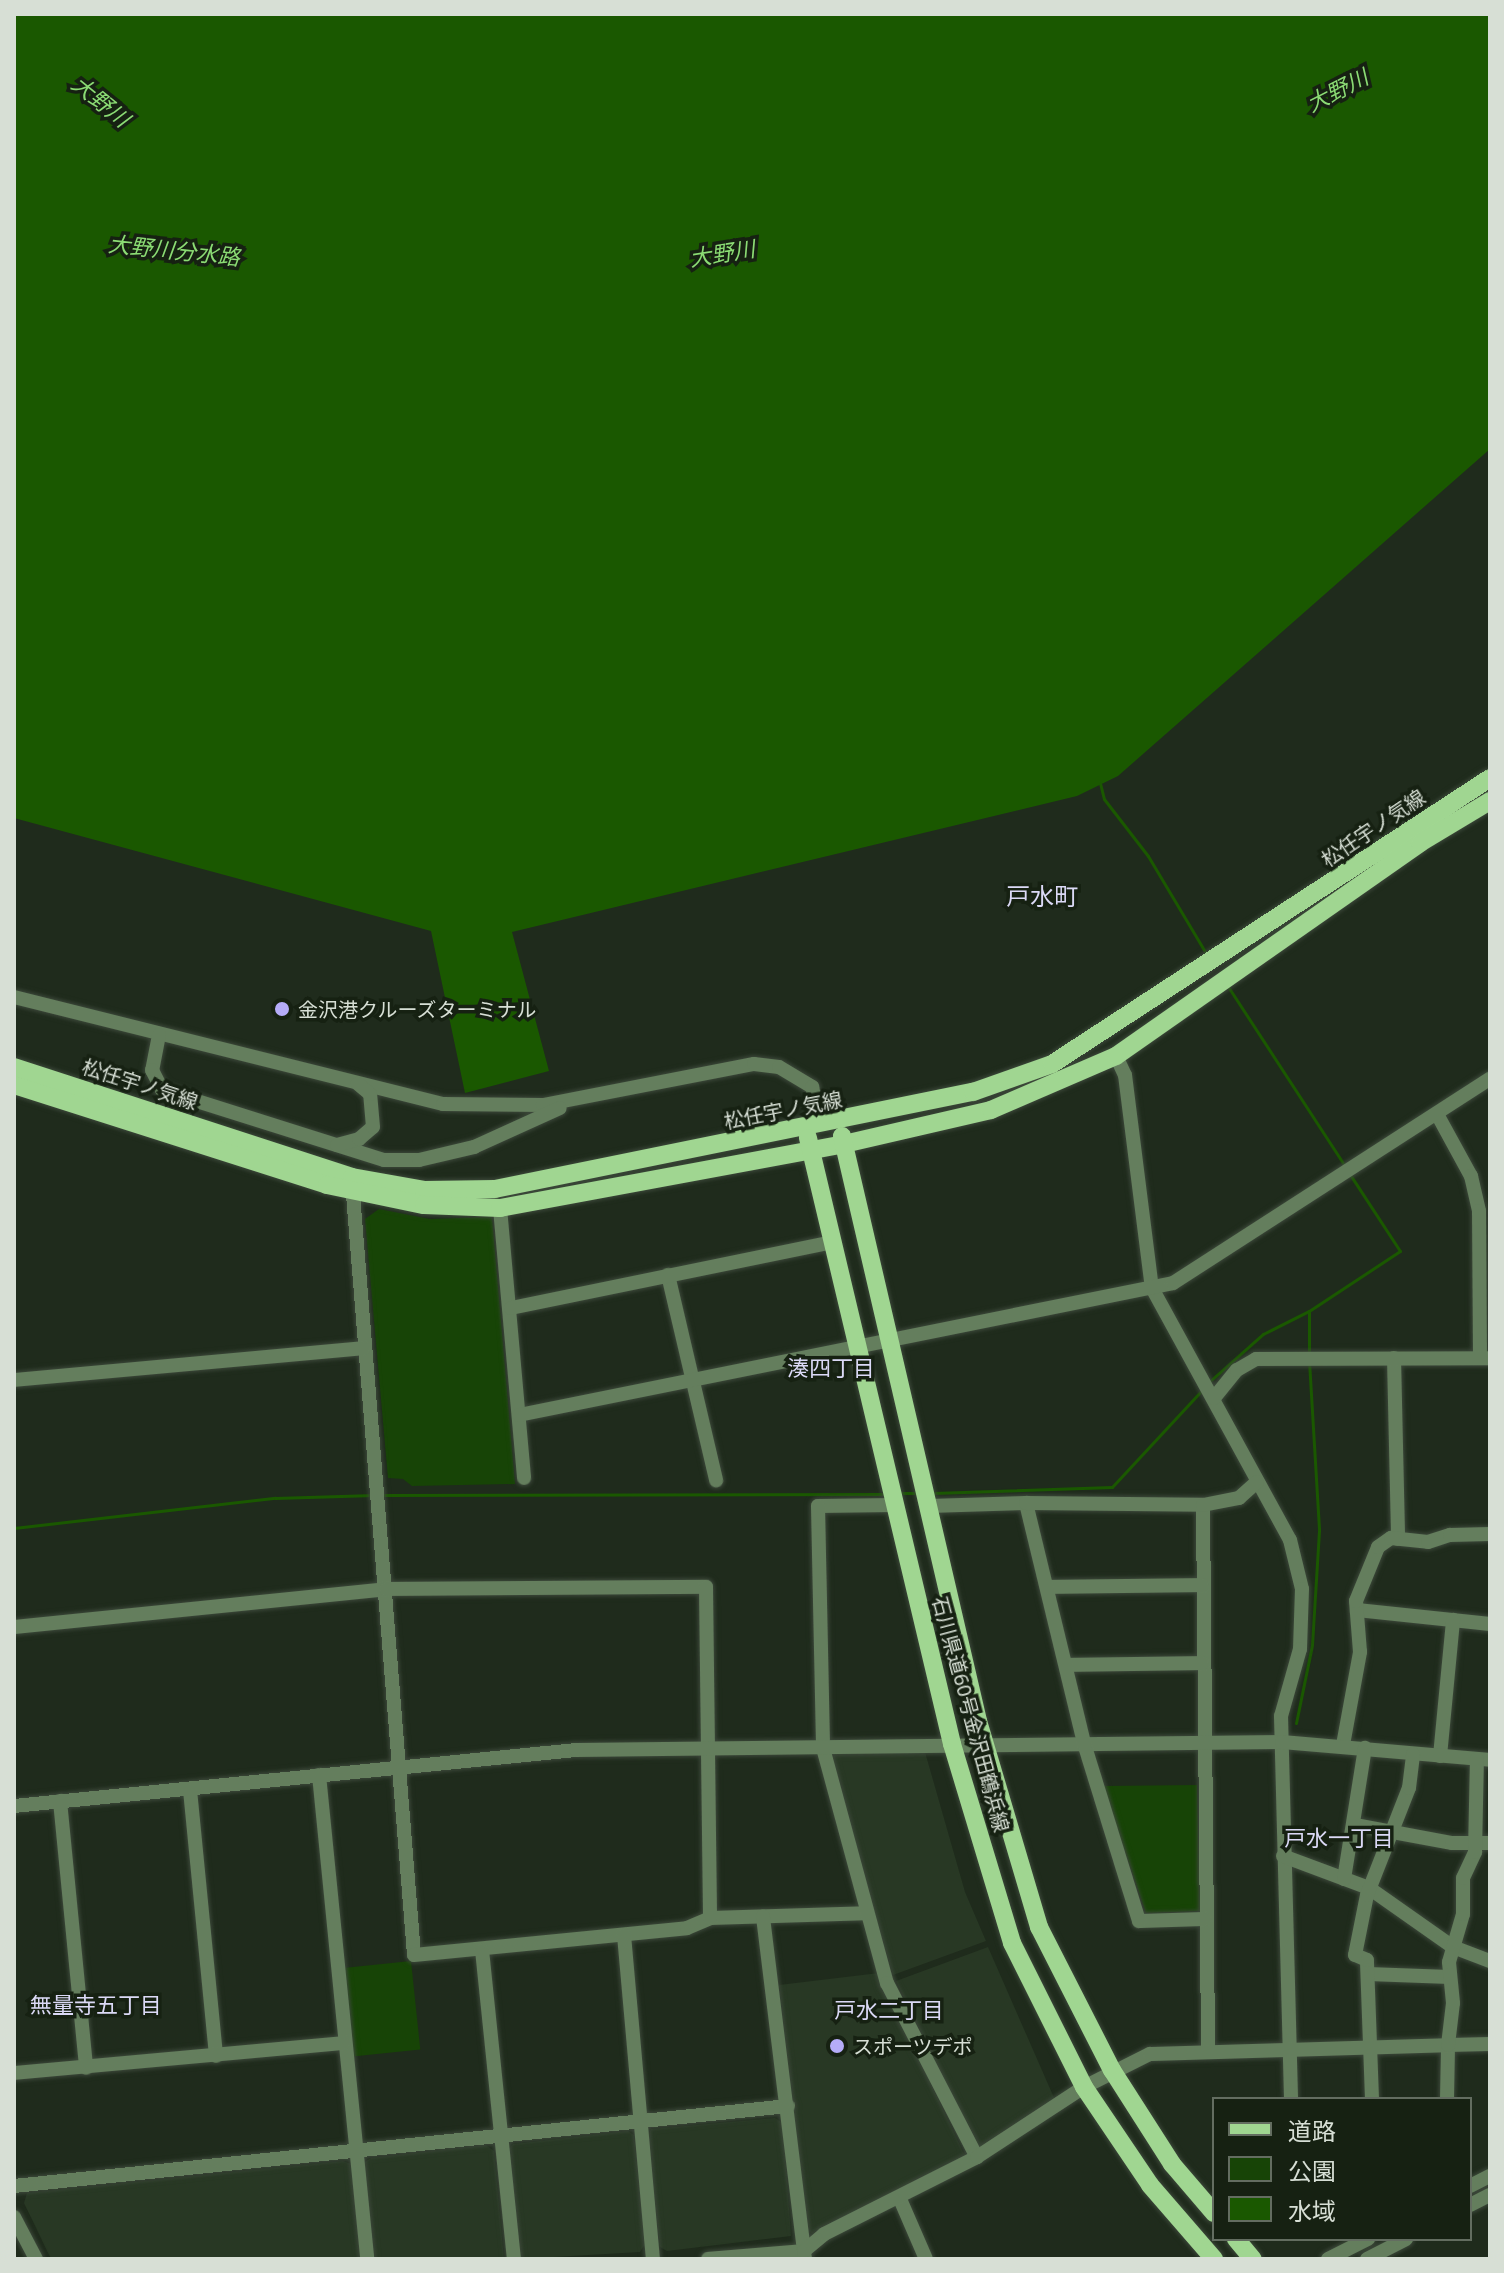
<!DOCTYPE html>
<meta charset="utf-8">
<style>
body{margin:0}
#map{position:relative;width:1504px;height:2273px;overflow:hidden;background:#1f2b1c;font-family:"Noto Sans","Noto Sans JP",sans-serif}
div>[style]{position:absolute}
.built>*{inset:0;background:#283824}
.green>*{inset:0;background:#174406;transform-origin:0 0}
.water>*{inset:0;background:#1a5800}
.stream>*{height:3px;margin:-1.5px;padding:0 1.5px;transform-origin:1.5px;border-radius:1.5px;background:#1a5800}
.roads{filter:drop-shadow(0 0 2px #3c483a) drop-shadow(0 0 2px #3c483a)}
.minor>*{height:14px;margin:-7px;padding:0 7px;transform-origin:7px;border-radius:7px;background:#647e5d}
.major>*{height:18px;margin:-9px;padding:0 9px;transform-origin:9px;border-radius:9px;background:#a0d691}
.dots>*{width:22px;height:22px;translate:-50% -50%;box-sizing:border-box;border:4px solid #162112;border-radius:50%}
span{translate:-50% -50%;white-space:nowrap;text-align:center;line-height:1.15;-webkit-text-stroke:7px #162112;paint-order:stroke}
.street-label{font-size:20px;color:#d7dfd5}
.poi-label{font-size:20px;color:#d7dfd5}
.left{translate:0 -50%;text-align:left}
.water-label{font-size:22px;color:#8bdc74;font-style:italic}
.neighbourhood-label{font-size:22px;color:#dbd9f6}
.quarter-label{font-size:24px;color:#dbd9f6}
.frame{position:absolute;inset:0;border:16px solid #d7dfd5;pointer-events:none}
.legend{position:absolute;left:1212px;top:2097px;width:260px;height:144px;box-sizing:border-box;background:#162112;border:2px solid #636d60;margin:0;padding:10px 14px;list-style:none;font-size:24px;color:#d7dfd5}
.legend li{display:flex;align-items:center;gap:16px;height:40px}
.legend b{width:40px;border:2px solid #636d60}
</style>
<div id="map">
<div class="built">
<i style="clip-path:polygon(925px 1752px,965px 1892px,986px 1941px,893px 1975px,830px 1760px,837px 1753px)"></i>
<i style="clip-path:polygon(988px 1947px,1055px 2100px,984px 2149px,974px 2144px,896px 1981px)"></i>
<i style="clip-path:polygon(879px 1973px,964px 2154px,962px 2160px,814px 2234px,808px 2231px,779px 1985px)"></i>
<i style="clip-path:polygon(775px 2118px,783px 2123px,791px 2236px,667px 2251px,660px 2247px,648px 2136px,651px 2129px)"></i>
<i style="clip-path:polygon(628px 2131px,634px 2135px,645px 2244px,640px 2252px,520px 2259px,508px 2150px,513px 2144px)"></i>
<i style="clip-path:polygon(486px 2145px,494px 2151px,504px 2259px,375px 2259px,363px 2163px,371px 2158px)"></i>
<i style="clip-path:polygon(343px 2161px,351px 2164px,361px 2259px,51px 2259px,24px 2203px,27px 2193px)"></i>
</div>
<div class="green">
<i style="clip-path:polygon(379px 1209px,430px 1219px,492px 1217px,515px 1484px,412px 1486px,403px 1479px,388px 1478px,365px 1219px)"></i>
<i style="clip-path:polygon(1197px 1785px,1200px 1911px,1146px 1913px,1103px 1786px)"></i>
<i style="left:411px;top:1961px;width:89px;height:68px;rotate:84deg"></i>
</div>
<div class="water">
<i style="clip-path:polygon(14px 14px,1490px 14px,1490px 449px,1118px 776px,1077px 796px,512px 932px,549px 1071px,465px 1093px,431px 931px,14px 818px)"></i>
</div>
<div class="stream">
<i style="left:1100px;top:783px;width:16px;rotate:76deg"></i>
<i style="left:1104px;top:799px;width:72px;rotate:52.3deg"></i>
<i style="left:1148px;top:856px;width:115px;rotate:59.2deg"></i>
<i style="left:1227px;top:985px;width:216px;rotate:56.9deg"></i>
<i style="left:1309px;top:1311px;width:45px;rotate:90deg"></i>
<i style="left:1210px;top:1381px;width:71px;rotate:-41.6deg"></i>
<i style="left:1263px;top:1334px;width:51px;rotate:-26.6deg"></i>
<i style="left:1309px;top:1311px;width:109px;rotate:-33.4deg"></i>
<i style="left:1400px;top:1251px;width:90px;rotate:-123.2deg"></i>
<i style="left:898px;top:1493px;width:20px"></i>
<i style="left:934px;top:1493px;width:178px;rotate:-1.9deg"></i>
<i style="left:1112px;top:1487px;width:134px;rotate:-47.1deg"></i>
<i style="left:382px;top:1495px;width:504px;rotate:-0.11deg"></i>
<i style="left:14px;top:1528px;width:263px;rotate:-6.6deg"></i>
<i style="left:275px;top:1498px;width:99px;rotate:-1.7deg"></i>
<i style="left:1296px;top:1723px;width:80px;rotate:-78.4deg"></i>
<i style="left:1312px;top:1645px;width:116px;rotate:-86.5deg"></i>
<i style="left:1319px;top:1529px;width:166px;rotate:-93.4deg"></i>
</div>
<div class="roads">
<div class="minor">
<i style="left:14px;top:997px;width:442px;rotate:14deg"></i>
<i style="left:443px;top:1104px;width:100px;rotate:0.6deg"></i>
<i style="left:543px;top:1105px;width:215px;rotate:-11deg"></i>
<i style="left:754px;top:1064px;width:25px;rotate:7deg"></i>
<i style="left:779px;top:1067px;width:39px;rotate:31deg"></i>
<i style="left:812px;top:1087px;width:18px;rotate:77deg"></i>
<i style="left:816px;top:1105px;width:25px;rotate:113deg"></i>
<i style="left:159px;top:1035px;width:36px;rotate:101deg"></i>
<i style="left:152px;top:1070px;width:22px;rotate:63deg"></i>
<i style="left:162px;top:1090px;width:233px;rotate:17.5deg"></i>
<i style="left:384px;top:1160px;width:35px"></i>
<i style="left:419px;top:1160px;width:57px;rotate:-13.3deg"></i>
<i style="left:474px;top:1147px;width:94px;rotate:-24.4deg"></i>
<i style="left:1116px;top:1056px;width:21px;rotate:65deg"></i>
<i style="left:1125px;top:1075px;width:215px;rotate:82.8deg"></i>
<i style="left:1152px;top:1288px;width:287px;rotate:61.3deg"></i>
<i style="left:1290px;top:1540px;width:50px;rotate:76.2deg"></i>
<i style="left:1302px;top:1589px;width:60px;rotate:91.9deg"></i>
<i style="left:1300px;top:1649px;width:70px;rotate:105.8deg"></i>
<i style="left:1281px;top:1716px;width:383px;rotate:88.5deg"></i>
<i style="left:1437px;top:1114px;width:71px;rotate:61.3deg"></i>
<i style="left:1471px;top:1176px;width:36px;rotate:77deg"></i>
<i style="left:1479px;top:1211px;width:147px;rotate:89.6deg"></i>
<i style="left:337px;top:1145px;width:23px;rotate:-15deg"></i>
<i style="left:359px;top:1139px;width:18px;rotate:-41deg"></i>
<i style="left:373px;top:1127px;width:33px;rotate:-95deg"></i>
<i style="left:370px;top:1094px;width:16px;rotate:-140deg"></i>
<i style="left:352px;top:1182px;width:775px;rotate:85.41deg"></i>
<i style="left:414px;top:1955px;width:274px;rotate:-5.6deg"></i>
<i style="left:687px;top:1928px;width:25px;rotate:-23deg"></i>
<i style="left:710px;top:1918px;width:155px;rotate:-1.8deg"></i>
<i style="left:500px;top:1208px;width:271px;rotate:84.9deg"></i>
<i style="left:668px;top:1275px;width:211px;rotate:76.8deg"></i>
<i style="left:511px;top:1308px;width:328px;rotate:-11.6deg"></i>
<i style="left:1394px;top:1358px;width:181px;rotate:88.7deg"></i>
<i style="left:14px;top:1380px;width:351px;rotate:-5.2deg"></i>
<i style="left:1214px;top:1398px;width:36px;rotate:-51deg"></i>
<i style="left:1237px;top:1370px;width:22px;rotate:-30deg"></i>
<i style="left:1256px;top:1359px;width:234px;rotate:-0.2deg"></i>
<i style="left:519px;top:1415px;width:667px;rotate:-11.41deg"></i>
<i style="left:1173px;top:1283px;width:377px;rotate:-32.8deg"></i>
<i style="left:895px;top:1505px;width:77px;rotate:179.3deg"></i>
<i style="left:818px;top:1506px;width:242px;rotate:88.8deg"></i>
<i style="left:823px;top:1748px;width:244px;rotate:74.8deg"></i>
<i style="left:887px;top:1983px;width:196px;rotate:62.7deg"></i>
<i style="left:1203px;top:1505px;width:543px;rotate:89.47deg"></i>
<i style="left:929px;top:1506px;width:97px;rotate:-1.8deg"></i>
<i style="left:1047px;top:1587px;width:155px;rotate:-0.7deg"></i>
<i style="left:1357px;top:1610px;width:134px;rotate:6deg"></i>
<i style="left:14px;top:1627px;width:374px;rotate:-5.8deg"></i>
<i style="left:386px;top:1589px;width:320px;rotate:-0.4deg"></i>
<i style="left:706px;top:1587px;width:331px;rotate:89.3deg"></i>
<i style="left:1066px;top:1665px;width:136px;rotate:-0.8deg"></i>
<i style="left:1343px;top:1745px;width:95px;rotate:-79.6deg"></i>
<i style="left:1360px;top:1652px;width:51px;rotate:-94.5deg"></i>
<i style="left:1356px;top:1601px;width:58px;rotate:-67.8deg"></i>
<i style="left:1378px;top:1547px;width:16px;rotate:-35deg"></i>
<i style="left:1391px;top:1538px;width:37px;rotate:6deg"></i>
<i style="left:1428px;top:1542px;width:23px;rotate:-18deg"></i>
<i style="left:1450px;top:1535px;width:40px;rotate:-1.4deg"></i>
<i style="left:1440px;top:1756px;width:137px;rotate:-84.5deg"></i>
<i style="left:319px;top:1775px;width:486px;rotate:84.3deg"></i>
<i style="left:190px;top:1790px;width:267px;rotate:84.4deg"></i>
<i style="left:60px;top:1801px;width:268px;rotate:84.4deg"></i>
<i style="left:14px;top:1806px;width:565px;rotate:-5.69deg"></i>
<i style="left:576px;top:1750px;width:706px;rotate:-0.65deg"></i>
<i style="left:1282px;top:1742px;width:209px;rotate:4.9deg"></i>
<i style="left:1355px;top:1825px;width:99px;rotate:10.5deg"></i>
<i style="left:1452px;top:1843px;width:38px"></i>
<i style="left:1283px;top:1856px;width:92px;rotate:20.4deg"></i>
<i style="left:1369px;top:1888px;width:103px;rotate:35.1deg"></i>
<i style="left:1453px;top:1947px;width:40px;rotate:21deg"></i>
<i style="left:1344px;top:1879px;width:133px;rotate:-80.9deg"></i>
<i style="left:1205px;top:1919px;width:66px;rotate:178.3deg"></i>
<i style="left:1139px;top:1921px;width:182px;rotate:-107.2deg"></i>
<i style="left:1085px;top:1747px;width:251px;rotate:-103.6deg"></i>
<i style="left:1026px;top:1503px;width:177px;rotate:0.6deg"></i>
<i style="left:1203px;top:1505px;width:37px;rotate:-11deg"></i>
<i style="left:1239px;top:1498px;width:24px;rotate:-42deg"></i>
<i style="left:624px;top:1935px;width:325px;rotate:84.9deg"></i>
<i style="left:482px;top:1950px;width:311px;rotate:84.1deg"></i>
<i style="left:1368px;top:1974px;width:82px;rotate:2.1deg"></i>
<i style="left:14px;top:2073px;width:331px;rotate:-5.2deg"></i>
<i style="left:1372px;top:2099px;width:139px;rotate:-92.1deg"></i>
<i style="left:1367px;top:1960px;width:13px;rotate:-157deg"></i>
<i style="left:1355px;top:1955px;width:61px;rotate:-78.7deg"></i>
<i style="left:1367px;top:1895px;width:115px;rotate:-68.6deg"></i>
<i style="left:1409px;top:1788px;width:34px;rotate:-83deg"></i>
<i style="left:1447px;top:2099px;width:54px;rotate:-88.9deg"></i>
<i style="left:1448px;top:2045px;width:42px;rotate:-1.4deg"></i>
<i style="left:14px;top:2186px;width:778px;rotate:-5.9deg"></i>
<i style="left:1470px;top:2186px;width:22px;rotate:-27deg"></i>
<i style="left:900px;top:2199px;width:65px;rotate:66.6deg"></i>
<i style="left:1470px;top:2205px;width:22px;rotate:-27deg"></i>
<i style="left:14px;top:2217px;width:47px;rotate:62.4deg"></i>
<i style="left:708px;top:2259px;width:96px;rotate:-4.8deg"></i>
<i style="left:804px;top:2251px;width:337px;rotate:-97deg"></i>
<i style="left:805px;top:2259px;width:8px;rotate:-97deg"></i>
<i style="left:804px;top:2251px;width:26px;rotate:-40deg"></i>
<i style="left:824px;top:2234px;width:171px;rotate:-26.7deg"></i>
<i style="left:977px;top:2157px;width:128px;rotate:-33.2deg"></i>
<i style="left:1084px;top:2087px;width:74px;rotate:-26.6deg"></i>
<i style="left:1150px;top:2054px;width:298px;rotate:-1.7deg"></i>
<i style="left:1448px;top:2045px;width:42px;rotate:-83.2deg"></i>
<i style="left:1453px;top:2003px;width:41px;rotate:-95.6deg"></i>
<i style="left:1449px;top:1962px;width:50px;rotate:-73.7deg"></i>
<i style="left:1463px;top:1914px;width:36px;rotate:-90deg"></i>
<i style="left:1463px;top:1878px;width:29px;rotate:-65deg"></i>
<i style="left:1475px;top:1852px;width:93px;rotate:-88.8deg"></i>
<i style="left:1328px;top:2259px;width:45px;rotate:-26.6deg"></i>
<i style="left:1367px;top:2259px;width:44px;rotate:-27.1deg"></i>
</div>
<div class="major">
<i style="left:14px;top:1067px;width:355px;rotate:18deg"></i>
<i style="left:352px;top:1177px;width:73px;rotate:10.2deg"></i>
<i style="left:424px;top:1190px;width:71px;rotate:-0.8deg"></i>
<i style="left:495px;top:1189px;width:488px;rotate:-11.5deg"></i>
<i style="left:973px;top:1092px;width:84px;rotate:-19.5deg"></i>
<i style="left:1052px;top:1064px;width:523px;rotate:-33.14deg"></i>
<i style="left:14px;top:1085px;width:329px;rotate:17.7deg"></i>
<i style="left:327px;top:1185px;width:99px;rotate:11.7deg"></i>
<i style="left:424px;top:1205px;width:76px;rotate:2.3deg"></i>
<i style="left:500px;top:1208px;width:350px;rotate:-10.5deg"></i>
<i style="left:844px;top:1144px;width:151px;rotate:-13deg"></i>
<i style="left:991px;top:1110px;width:136px;rotate:-23.4deg"></i>
<i style="left:1116px;top:1056px;width:371px;rotate:-35deg"></i>
<i style="left:1420px;top:843px;width:82px;rotate:-31deg"></i>
<i style="left:842px;top:1136px;width:601px;rotate:76.91deg"></i>
<i style="left:978px;top:1721px;width:215px;rotate:73.5deg"></i>
<i style="left:1039px;top:1927px;width:161px;rotate:63deg"></i>
<i style="left:1112px;top:2070px;width:112px;rotate:57.4deg"></i>
<i style="left:1172px;top:2164px;width:65px;rotate:49.4deg"></i>
<i style="left:808px;top:1138px;width:623px;rotate:76.63deg"></i>
<i style="left:952px;top:1744px;width:208px;rotate:73.2deg"></i>
<i style="left:1012px;top:1943px;width:161px;rotate:63.4deg"></i>
<i style="left:1084px;top:2087px;width:118px;rotate:56deg"></i>
<i style="left:1150px;top:2185px;width:98px;rotate:49.1deg"></i>
<i style="left:1236px;top:2239px;width:26px;rotate:50deg"></i>
</div>
</div>
<div class="dots">
<i style="left:282px;top:1009px;background:#b5acf8"></i>
<i style="left:837px;top:2046px;background:#b5acf8"></i>
</div>
<div class="street-label">
<span style="left:1373px;top:828px;rotate:-34deg">松任宇ノ気線</span>
<span style="left:140px;top:1084px;rotate:18deg">松任宇ノ気線</span>
<span style="left:783px;top:1110px;rotate:-11deg">松任宇ノ気線</span>
<span style="left:971px;top:1714px;rotate:75deg">石川県道60号金沢田鶴浜線</span>
</div>
<div class="poi-label">
<span class="left" style="left:298px;top:1009px">金沢港クルーズターミナル</span>
<span class="left" style="left:853px;top:2046px">スポーツデポ</span>
</div>
<div class="water-label">
<span style="left:1337px;top:90px;rotate:-27deg">大野川</span>
<span style="left:101px;top:101px;rotate:39deg">大野川</span>
<span style="left:174px;top:250px;rotate:6deg">大野川分水路</span>
<span style="left:722px;top:253px;rotate:-9deg">大野川</span>
</div>
<div class="neighbourhood-label">
<span style="left:831px;top:1368px">湊四丁目</span>
<span style="left:1339px;top:1838px">戸水一丁目</span>
<span style="left:96px;top:2005px">無量寺五丁目</span>
<span style="left:889px;top:2010px">戸水二丁目</span>
</div>
<div class="quarter-label">
<span style="left:1042px;top:896px">戸水町</span>
</div>
<div class="frame"></div>
<ul class="legend">
<li><b style="height:10px;background:#a0d691"></b>道路</li>
<li><b style="height:22px;background:#174406"></b>公園</li>
<li><b style="height:22px;background:#1a5800"></b>水域</li>
</ul>
</div>
